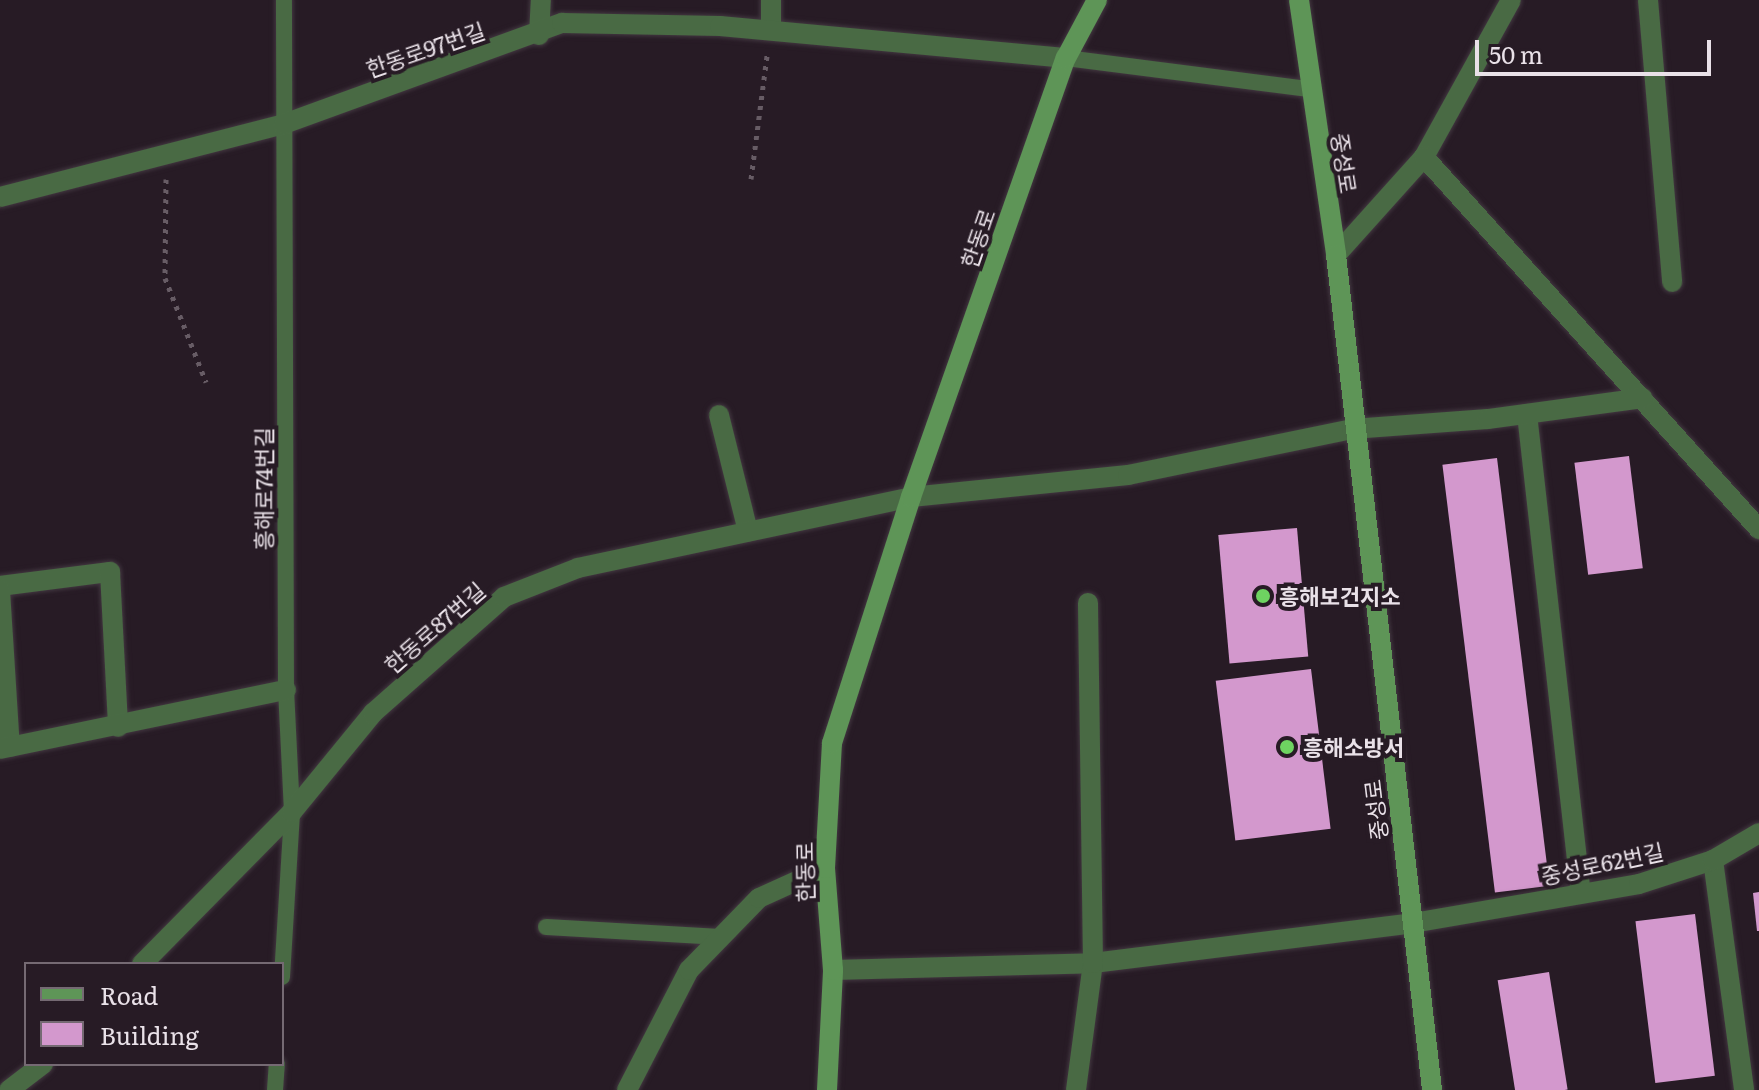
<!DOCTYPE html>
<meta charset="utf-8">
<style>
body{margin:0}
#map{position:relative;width:1759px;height:1090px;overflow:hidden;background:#271b25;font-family:Literata,"Noto Sans KR",serif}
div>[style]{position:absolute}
.building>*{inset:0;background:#d398cd;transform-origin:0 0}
.path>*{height:5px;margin-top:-2.5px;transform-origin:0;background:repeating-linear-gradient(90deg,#675c65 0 4px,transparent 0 10px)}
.roads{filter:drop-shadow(0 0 2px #423740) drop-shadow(0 0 2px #423740)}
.lane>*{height:16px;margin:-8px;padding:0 8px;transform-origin:8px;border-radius:8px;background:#496a44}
.street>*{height:20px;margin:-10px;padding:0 10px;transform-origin:10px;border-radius:10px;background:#496a44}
.secondary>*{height:20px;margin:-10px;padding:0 10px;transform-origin:10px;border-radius:10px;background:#5e9557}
.dots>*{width:22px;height:22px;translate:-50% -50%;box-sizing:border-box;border:4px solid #271b25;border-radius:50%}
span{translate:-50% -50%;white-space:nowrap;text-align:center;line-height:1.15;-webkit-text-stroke:8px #271b25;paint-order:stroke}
.street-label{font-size:22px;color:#e9e1e8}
.poi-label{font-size:22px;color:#e9e1e8;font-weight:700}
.left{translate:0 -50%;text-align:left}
.legend{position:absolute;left:24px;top:962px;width:260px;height:104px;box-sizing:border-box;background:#271b25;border:2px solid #756a73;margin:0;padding:10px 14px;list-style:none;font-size:24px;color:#e9e1e8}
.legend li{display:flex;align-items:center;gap:16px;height:40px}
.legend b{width:40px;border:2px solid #756a73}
.scale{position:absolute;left:1475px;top:40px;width:236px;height:36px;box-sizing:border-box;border:4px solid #e9e1e8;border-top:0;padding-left:10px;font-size:24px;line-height:28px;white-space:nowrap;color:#e9e1e8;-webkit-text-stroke:6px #271b25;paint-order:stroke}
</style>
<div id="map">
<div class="building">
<i style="left:1629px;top:456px;width:113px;height:55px;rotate:83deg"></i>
<i style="left:1497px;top:458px;width:431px;height:55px;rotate:83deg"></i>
<i style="left:1297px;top:528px;width:129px;height:79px;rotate:85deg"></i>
<i style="left:1311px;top:669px;width:161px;height:96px;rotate:83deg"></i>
<i style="clip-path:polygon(1759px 892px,1759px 931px,1757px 931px,1753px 893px)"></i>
<i style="left:1695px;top:914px;width:163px;height:60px;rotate:83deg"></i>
<i style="left:1549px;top:972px;width:119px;height:52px;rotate:81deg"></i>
</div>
<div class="path">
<i style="left:166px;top:179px;width:99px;rotate:90.6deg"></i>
<i style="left:165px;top:278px;width:112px;rotate:68.5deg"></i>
<i style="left:751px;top:179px;width:125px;rotate:-82.6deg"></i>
</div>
<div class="roads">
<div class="lane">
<i style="left:1066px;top:58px;width:245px;rotate:7.3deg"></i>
<i style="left:546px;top:927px;width:175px;rotate:3.3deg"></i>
<i style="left:282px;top:977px;width:165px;rotate:-86.5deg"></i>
<i style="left:292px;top:812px;width:122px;rotate:-92.8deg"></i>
<i style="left:286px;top:690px;width:690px;rotate:-90.17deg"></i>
<i style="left:275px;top:1090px;width:26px;rotate:-86deg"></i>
</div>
<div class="street">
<i style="left:1648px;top:0;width:283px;rotate:85.1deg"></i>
<i style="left:771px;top:30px;width:30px;rotate:-90deg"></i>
<i style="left:539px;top:35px;width:35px;rotate:-87deg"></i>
<i style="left:1424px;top:157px;width:179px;rotate:-61deg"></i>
<i style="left:0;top:197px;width:293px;rotate:-14.4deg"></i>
<i style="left:284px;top:124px;width:296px;rotate:-20deg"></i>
<i style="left:562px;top:23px;width:158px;rotate:1.1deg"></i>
<i style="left:720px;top:26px;width:347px;rotate:5.3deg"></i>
<i style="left:1336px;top:255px;width:132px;rotate:-48.1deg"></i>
<i style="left:1424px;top:157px;width:501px;rotate:48deg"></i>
<i style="left:1527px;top:414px;width:482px;rotate:83.6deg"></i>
<i style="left:719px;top:415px;width:120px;rotate:76deg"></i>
<i style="left:0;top:586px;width:111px;rotate:-7.3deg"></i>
<i style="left:110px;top:572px;width:155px;rotate:87deg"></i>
<i style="left:0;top:590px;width:157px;rotate:86.4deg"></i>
<i style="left:0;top:749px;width:292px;rotate:-11.7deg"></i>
<i style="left:1713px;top:860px;width:232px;rotate:82.3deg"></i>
<i style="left:142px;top:964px;width:214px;rotate:-45.4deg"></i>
<i style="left:292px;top:812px;width:128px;rotate:-50.7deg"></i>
<i style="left:373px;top:713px;width:175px;rotate:-41.5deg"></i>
<i style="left:504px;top:597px;width:79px;rotate:-21.4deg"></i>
<i style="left:578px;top:568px;width:340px;rotate:-12deg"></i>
<i style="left:911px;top:497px;width:218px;rotate:-5.8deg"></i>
<i style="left:1128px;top:475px;width:229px;rotate:-11.6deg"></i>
<i style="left:1352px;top:429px;width:136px;rotate:-4.2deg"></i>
<i style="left:1488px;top:419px;width:156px;rotate:-7.7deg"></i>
<i style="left:833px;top:970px;width:260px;rotate:-1.5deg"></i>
<i style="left:1093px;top:963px;width:322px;rotate:-7.1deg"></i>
<i style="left:1413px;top:923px;width:229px;rotate:-9.8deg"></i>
<i style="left:1639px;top:884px;width:78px;rotate:-18deg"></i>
<i style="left:1713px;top:860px;width:53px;rotate:-30.4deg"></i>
<i style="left:9px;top:1090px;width:43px;rotate:-37.4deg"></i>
<i style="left:627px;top:1090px;width:135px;rotate:-62.7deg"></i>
<i style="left:689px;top:970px;width:100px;rotate:-45.8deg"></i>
<i style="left:759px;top:898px;width:72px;rotate:-24.4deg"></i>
<i style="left:1076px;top:1090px;width:128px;rotate:-82.4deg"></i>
<i style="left:1093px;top:963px;width:360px;rotate:-90.8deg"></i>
</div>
<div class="secondary">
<i style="left:1299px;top:0;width:258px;rotate:81.7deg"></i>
<i style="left:1336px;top:255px;width:841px;rotate:83.44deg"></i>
<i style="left:827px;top:1090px;width:120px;rotate:-87.1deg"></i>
<i style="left:833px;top:970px;width:102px;rotate:-94.5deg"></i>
<i style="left:825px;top:868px;width:125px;rotate:-86.8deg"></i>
<i style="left:832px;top:743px;width:258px;rotate:-72.2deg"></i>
<i style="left:911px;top:497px;width:466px;rotate:-70.6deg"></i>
<i style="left:1066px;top:58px;width:66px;rotate:-61.9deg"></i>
</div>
</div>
<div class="dots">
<i style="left:1263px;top:596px;background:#6ed361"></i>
<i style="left:1287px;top:747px;background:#6ed361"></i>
</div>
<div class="street-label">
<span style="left:425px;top:49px;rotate:-19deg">한동로97번길</span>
<span style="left:1345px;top:163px;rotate:81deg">중성로</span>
<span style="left:977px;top:238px;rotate:-71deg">한동로</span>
<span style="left:263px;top:489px;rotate:-90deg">흥해로74번길</span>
<span style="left:434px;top:627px;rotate:-41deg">한동로87번길</span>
<span style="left:1375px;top:810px;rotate:-97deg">중성로</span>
<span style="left:1602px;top:863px;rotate:-12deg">중성로62번길</span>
<span style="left:804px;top:872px;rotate:-91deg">한동로</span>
</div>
<div class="poi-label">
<span class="left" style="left:1279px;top:596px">흥해보건지소</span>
<span class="left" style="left:1303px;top:747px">흥해소방서</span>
</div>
<ul class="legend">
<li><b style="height:10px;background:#5e9557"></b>Road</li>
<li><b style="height:22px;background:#d398cd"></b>Building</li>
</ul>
<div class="scale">50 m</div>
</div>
